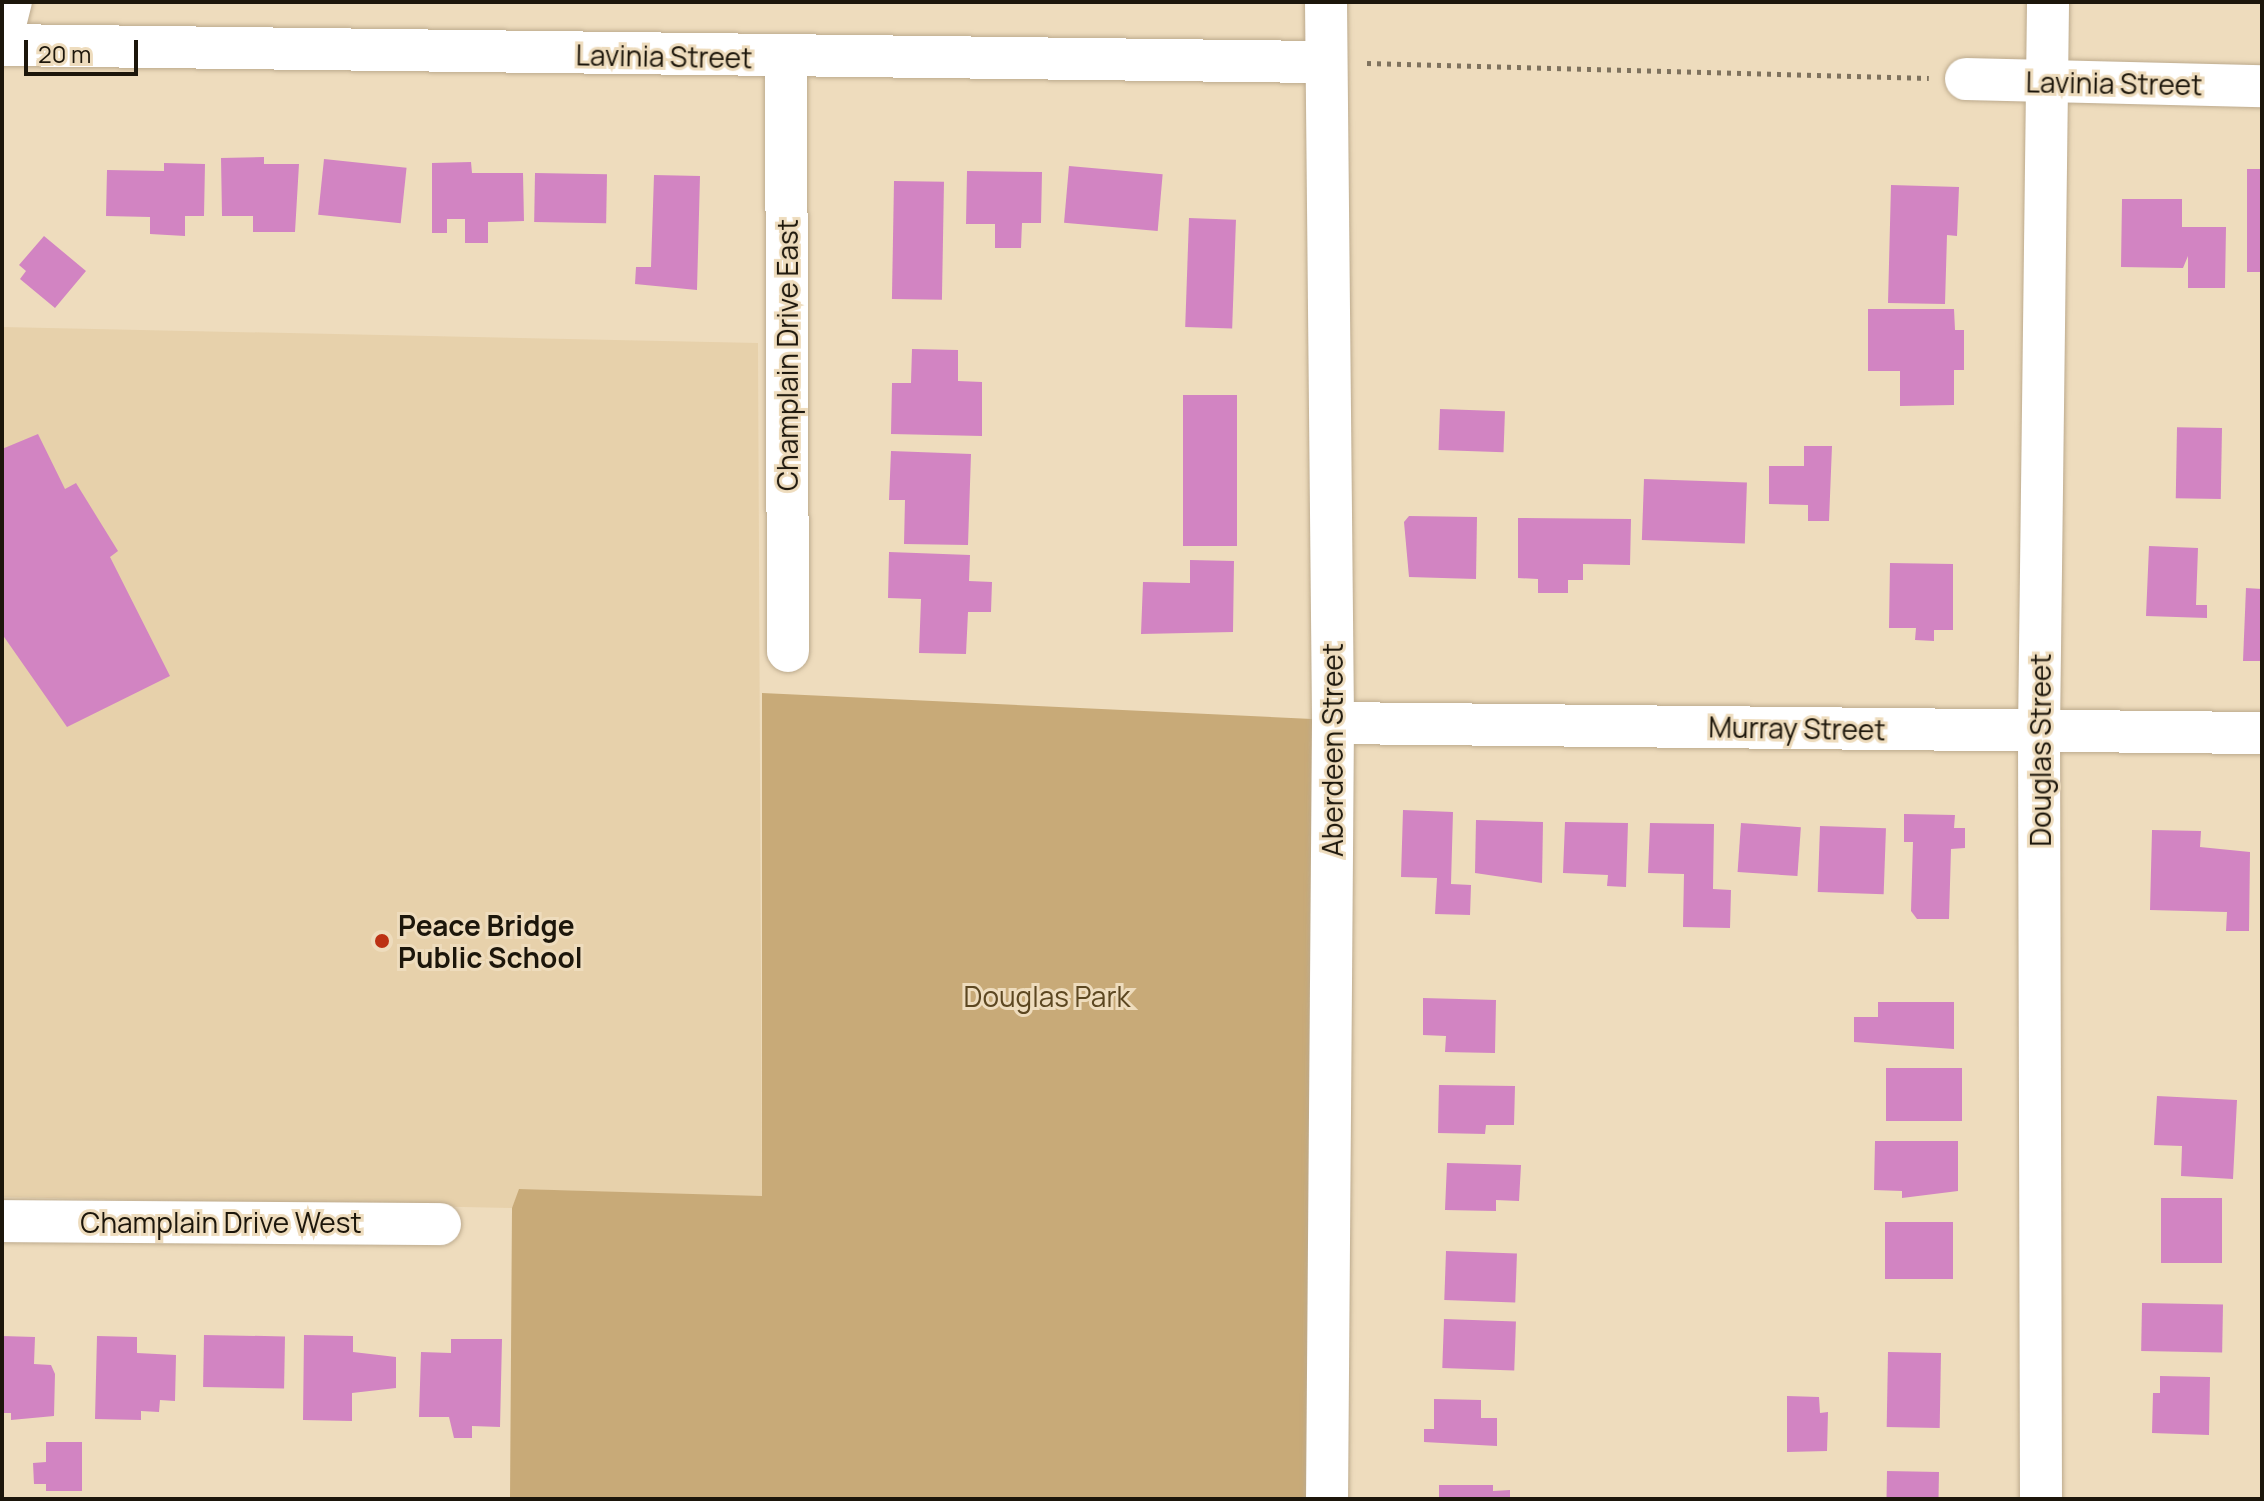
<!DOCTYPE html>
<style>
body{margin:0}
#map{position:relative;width:2264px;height:1501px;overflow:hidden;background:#eedcbd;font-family:Manrope,sans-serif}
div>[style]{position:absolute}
.built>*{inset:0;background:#e7d1ab}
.green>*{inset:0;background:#c8aa78}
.building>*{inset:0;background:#d284c2;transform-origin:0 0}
.path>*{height:5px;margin-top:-2.5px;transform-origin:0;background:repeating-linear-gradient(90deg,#7e725e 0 4px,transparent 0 10px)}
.roads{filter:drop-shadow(0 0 2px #bcaa8d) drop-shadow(0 0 2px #bcaa8d)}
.street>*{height:42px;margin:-21px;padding:0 21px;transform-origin:21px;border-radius:21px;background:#fff}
.dots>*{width:22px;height:22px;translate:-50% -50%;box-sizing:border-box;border:4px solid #eedcbd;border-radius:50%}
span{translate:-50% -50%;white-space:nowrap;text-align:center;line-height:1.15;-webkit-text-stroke:6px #eedcbd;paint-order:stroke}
.street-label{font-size:28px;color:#1c160b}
.poi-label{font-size:28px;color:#1c160b;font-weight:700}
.left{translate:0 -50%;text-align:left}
.park-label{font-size:28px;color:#5c4721}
.frame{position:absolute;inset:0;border:4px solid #1c160b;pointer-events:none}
.scale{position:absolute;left:24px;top:40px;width:114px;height:36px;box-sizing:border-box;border:4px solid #1c160b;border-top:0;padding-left:10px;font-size:24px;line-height:28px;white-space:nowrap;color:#1c160b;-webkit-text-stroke:6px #eedcbd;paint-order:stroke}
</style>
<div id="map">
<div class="built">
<i style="clip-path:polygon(2px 327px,758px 343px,762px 1197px,520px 1189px,512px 1208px,2px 1197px)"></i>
</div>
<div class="green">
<i style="clip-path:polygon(762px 693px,1333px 720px,1327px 1499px,510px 1499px,512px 1208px,519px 1189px,762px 1196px)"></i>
</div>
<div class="building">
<i style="clip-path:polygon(264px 157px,264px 164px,299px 164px,295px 232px,253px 232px,253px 216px,222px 216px,221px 158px)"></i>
<i style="left:324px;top:159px;width:83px;height:56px;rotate:6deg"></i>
<i style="clip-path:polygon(471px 162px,472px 173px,523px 173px,524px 221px,488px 222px,488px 243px,465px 243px,465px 219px,447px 219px,447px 233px,432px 233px,432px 163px)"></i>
<i style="clip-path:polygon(164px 163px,205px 164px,204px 216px,185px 216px,185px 236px,150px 234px,150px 217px,106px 216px,107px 170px,164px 171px)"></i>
<i style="left:1069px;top:166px;width:94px;height:57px;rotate:5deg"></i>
<i style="left:2247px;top:169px;width:15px;height:103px"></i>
<i style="clip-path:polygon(967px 171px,1042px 172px,1041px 223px,1022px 223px,1021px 248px,995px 248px,995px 224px,966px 224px)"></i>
<i style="left:535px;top:173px;width:72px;height:49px;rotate:1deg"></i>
<i style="clip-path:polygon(654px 175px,700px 176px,697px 290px,635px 284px,636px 267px,651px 267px)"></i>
<i style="left:894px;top:181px;width:50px;height:118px;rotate:1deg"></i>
<i style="clip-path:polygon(1891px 185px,1959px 187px,1957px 236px,1947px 235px,1945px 304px,1888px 303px)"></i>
<i style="clip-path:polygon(2122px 199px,2182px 199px,2182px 227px,2226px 227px,2225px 288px,2188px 288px,2188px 256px,2183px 268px,2121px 267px)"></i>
<i style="left:1189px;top:218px;width:47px;height:109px;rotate:2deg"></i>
<i style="clip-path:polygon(44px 236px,86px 271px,55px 308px,20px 279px,26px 271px,19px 265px)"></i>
<i style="clip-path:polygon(1868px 309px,1954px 309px,1955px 330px,1964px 330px,1964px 370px,1954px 370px,1954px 405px,1900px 406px,1900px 371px,1868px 371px)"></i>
<i style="clip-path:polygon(912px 349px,958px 350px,958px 381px,982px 382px,982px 436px,891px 434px,892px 383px,911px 383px)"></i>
<i style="left:1183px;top:395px;width:54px;height:151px"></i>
<i style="left:1440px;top:409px;width:65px;height:41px;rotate:2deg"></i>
<i style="left:2222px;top:428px;width:71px;height:45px;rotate:91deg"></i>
<i style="clip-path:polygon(38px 434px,65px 489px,76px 483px,118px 551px,110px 557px,170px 676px,67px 727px,2px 634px,2px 449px)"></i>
<i style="clip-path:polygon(1804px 446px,1832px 446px,1829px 521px,1808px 521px,1808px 505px,1769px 504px,1769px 466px,1804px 466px)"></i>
<i style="clip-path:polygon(891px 451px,971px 454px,968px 545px,904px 544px,905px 500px,889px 500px)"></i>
<i style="left:1644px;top:479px;width:103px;height:61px;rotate:2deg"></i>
<i style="clip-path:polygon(1409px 516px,1477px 517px,1476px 579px,1409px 577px,1404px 522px)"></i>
<i style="clip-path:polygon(1518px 518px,1631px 519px,1630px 565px,1583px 564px,1583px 580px,1568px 580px,1568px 593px,1538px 593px,1538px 579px,1518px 578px)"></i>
<i style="clip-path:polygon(2149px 546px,2198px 548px,2196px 605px,2207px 605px,2207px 618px,2146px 616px)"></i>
<i style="clip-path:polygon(889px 552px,970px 555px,969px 581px,992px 582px,991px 612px,968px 612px,966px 654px,919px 653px,921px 599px,888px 598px)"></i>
<i style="clip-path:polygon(1190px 560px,1234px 561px,1233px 632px,1141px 634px,1143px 582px,1190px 583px)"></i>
<i style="clip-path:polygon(1890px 563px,1953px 564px,1953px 630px,1934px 630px,1934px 641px,1915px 640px,1916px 628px,1889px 628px)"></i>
<i style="clip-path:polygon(2246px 588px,2262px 589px,2262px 661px,2243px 661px)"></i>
<i style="clip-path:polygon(1403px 810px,1453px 812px,1451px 884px,1471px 885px,1470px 915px,1435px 914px,1437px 878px,1401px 877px)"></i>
<i style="clip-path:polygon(1904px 814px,1955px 815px,1954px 828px,1965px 828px,1965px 848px,1951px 849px,1949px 919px,1917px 919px,1911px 911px,1913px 842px,1904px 842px)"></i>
<i style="clip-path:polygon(1476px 820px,1543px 822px,1542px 883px,1475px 873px)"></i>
<i style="clip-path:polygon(1565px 822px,1628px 823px,1626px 887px,1607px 886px,1608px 875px,1563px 873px)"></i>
<i style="clip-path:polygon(1650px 823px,1714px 824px,1713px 889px,1731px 890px,1730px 928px,1683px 927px,1684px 874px,1648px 873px)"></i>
<i style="left:1741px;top:823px;width:60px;height:49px;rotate:4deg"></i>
<i style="left:1820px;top:826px;width:66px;height:66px;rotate:2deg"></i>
<i style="clip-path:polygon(2152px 830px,2201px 831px,2200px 847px,2250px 852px,2249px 931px,2226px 931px,2227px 912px,2150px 910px)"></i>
<i style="clip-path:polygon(1423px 998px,1496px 1000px,1495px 1053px,1445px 1052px,1446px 1036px,1423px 1035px)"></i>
<i style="clip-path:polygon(1878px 1002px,1954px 1002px,1954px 1049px,1854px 1042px,1854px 1017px,1878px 1017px)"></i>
<i style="left:1886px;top:1068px;width:76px;height:53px"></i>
<i style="clip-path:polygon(1439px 1085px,1515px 1086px,1514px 1125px,1486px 1125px,1485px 1134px,1438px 1133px)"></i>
<i style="clip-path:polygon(2157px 1096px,2237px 1100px,2233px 1179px,2181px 1176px,2182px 1146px,2154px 1145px)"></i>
<i style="clip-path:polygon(1875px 1141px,1958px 1141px,1958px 1191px,1902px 1198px,1902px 1191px,1874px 1190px)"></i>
<i style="clip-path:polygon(1447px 1163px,1521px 1165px,1519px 1201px,1496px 1200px,1496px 1211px,1445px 1210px)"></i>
<i style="left:2161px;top:1198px;width:61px;height:65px"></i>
<i style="left:1885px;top:1222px;width:68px;height:57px"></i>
<i style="left:1446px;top:1251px;width:71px;height:49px;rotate:2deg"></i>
<i style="left:2142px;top:1303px;width:81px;height:48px;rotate:1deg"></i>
<i style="left:1444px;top:1319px;width:72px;height:49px;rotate:2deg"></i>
<i style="left:204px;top:1335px;width:81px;height:52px;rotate:1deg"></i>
<i style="clip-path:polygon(304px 1335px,353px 1336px,353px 1352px,396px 1357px,396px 1388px,352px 1393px,352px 1421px,303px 1420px)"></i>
<i style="clip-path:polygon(2px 1336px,35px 1337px,34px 1364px,51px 1365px,55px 1374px,54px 1416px,11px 1420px,11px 1413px,2px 1413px)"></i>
<i style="clip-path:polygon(97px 1336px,137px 1337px,137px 1353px,176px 1355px,175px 1401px,160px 1400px,159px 1412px,141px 1411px,141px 1420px,95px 1419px)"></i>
<i style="clip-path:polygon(451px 1339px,502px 1339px,500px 1427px,472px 1426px,472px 1438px,454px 1438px,449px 1417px,419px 1417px,421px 1352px,451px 1353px)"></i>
<i style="left:1888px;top:1352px;width:53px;height:75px;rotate:1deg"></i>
<i style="clip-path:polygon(2160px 1376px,2210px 1377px,2209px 1435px,2152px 1433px,2153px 1393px,2160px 1393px)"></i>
<i style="clip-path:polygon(1787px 1396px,1819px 1397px,1820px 1413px,1828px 1412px,1827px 1451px,1787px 1452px)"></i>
<i style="clip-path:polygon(1434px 1399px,1481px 1400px,1481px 1418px,1497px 1418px,1497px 1446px,1424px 1442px,1424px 1429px,1434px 1429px)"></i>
<i style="clip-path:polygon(46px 1442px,82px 1442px,82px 1491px,46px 1491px,46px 1484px,34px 1484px,33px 1463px,46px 1462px)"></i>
<i style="left:1887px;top:1471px;width:52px;height:28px;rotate:1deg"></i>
<i style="clip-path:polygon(1439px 1485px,1493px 1485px,1493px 1491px,1510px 1490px,1510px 1499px,1439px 1499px)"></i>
</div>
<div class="path">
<i style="left:1367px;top:63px;width:562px;rotate:1.53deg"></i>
</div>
<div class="roads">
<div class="street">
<i style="left:1326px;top:2px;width:721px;rotate:89.44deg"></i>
<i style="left:1333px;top:723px;width:776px;rotate:90.44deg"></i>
<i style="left:2px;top:37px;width:36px;rotate:-76deg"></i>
<i style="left:2px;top:45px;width:1324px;rotate:0.74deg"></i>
<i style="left:786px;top:58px;width:593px;rotate:89.81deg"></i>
<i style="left:1966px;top:79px;width:296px;rotate:1.4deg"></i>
<i style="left:1333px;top:723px;width:929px;rotate:0.62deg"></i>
<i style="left:2px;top:1221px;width:438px;rotate:0.4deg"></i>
<i style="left:2041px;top:1499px;width:768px;rotate:-90.15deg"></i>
<i style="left:2039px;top:731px;width:729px;rotate:-89.29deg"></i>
</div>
</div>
<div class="dots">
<i style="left:382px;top:941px;background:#bc3114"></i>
</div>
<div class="street-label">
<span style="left:664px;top:56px;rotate:1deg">Lavinia Street</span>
<span style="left:2114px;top:83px;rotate:1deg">Lavinia Street</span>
<span style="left:787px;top:355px;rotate:-90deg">Champlain Drive East</span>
<span style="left:1797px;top:728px;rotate:1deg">Murray Street</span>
<span style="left:1332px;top:750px;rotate:-90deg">Aberdeen Street</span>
<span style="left:2040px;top:750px;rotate:-90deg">Douglas Street</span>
<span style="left:221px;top:1222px">Champlain Drive West</span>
</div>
<div class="poi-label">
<span class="left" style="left:398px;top:941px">Peace Bridge<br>Public School</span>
</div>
<div class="park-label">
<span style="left:1047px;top:996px">Douglas Park</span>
</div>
<div class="frame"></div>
<div class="scale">20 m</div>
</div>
